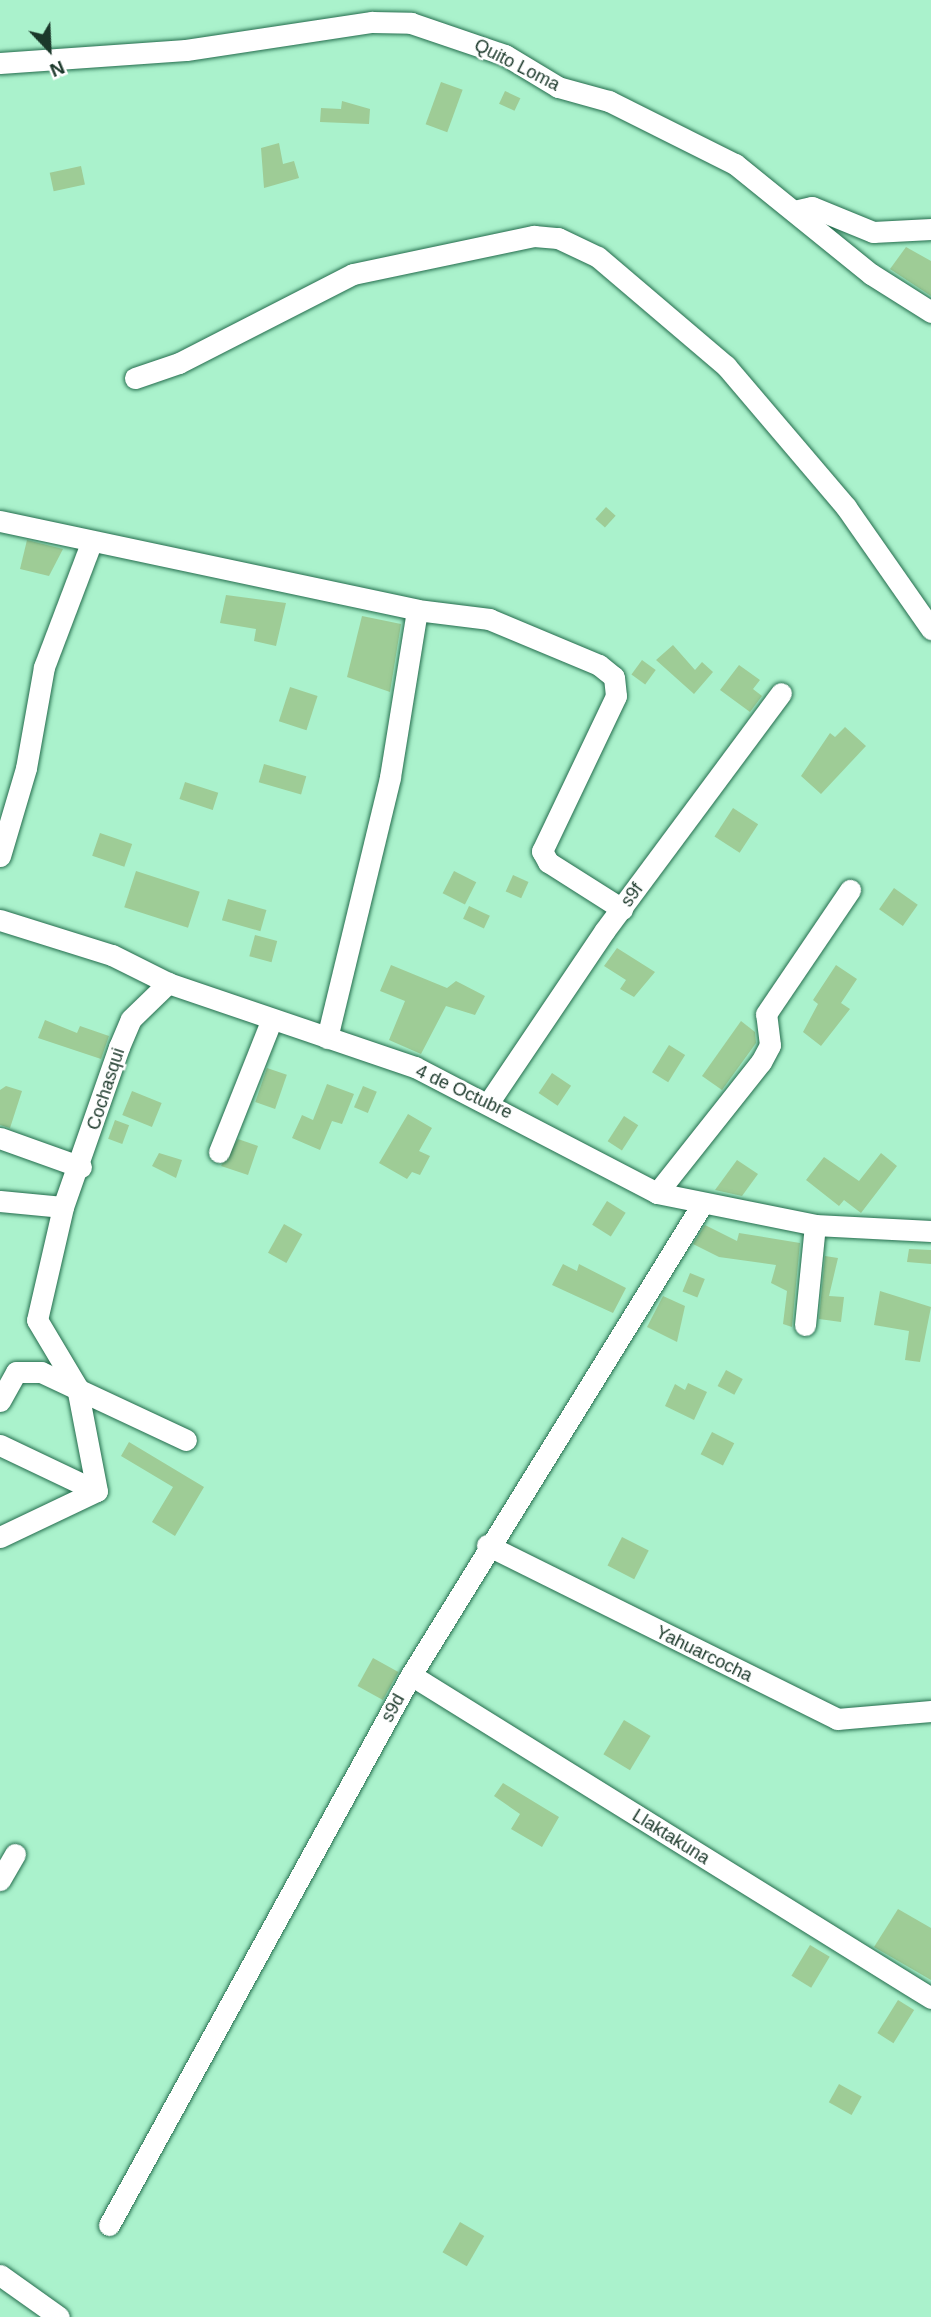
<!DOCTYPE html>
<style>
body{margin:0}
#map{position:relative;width:931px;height:2317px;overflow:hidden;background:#aaf2cc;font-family:Helvetica,sans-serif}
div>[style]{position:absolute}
.building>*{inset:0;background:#9ecc96;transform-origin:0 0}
.roads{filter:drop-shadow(0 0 2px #246c4d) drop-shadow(0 0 2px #246c4d)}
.minor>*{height:21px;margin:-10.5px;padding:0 10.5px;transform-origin:10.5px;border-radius:10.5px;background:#fff}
span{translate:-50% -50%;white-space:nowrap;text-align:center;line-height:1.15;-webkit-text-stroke:5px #fff;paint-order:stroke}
.street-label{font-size:18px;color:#1b382a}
.north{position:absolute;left:14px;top:14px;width:70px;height:70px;-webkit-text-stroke:5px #fff;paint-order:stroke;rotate:157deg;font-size:19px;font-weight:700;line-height:28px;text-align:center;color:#1b382a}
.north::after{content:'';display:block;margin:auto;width:24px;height:32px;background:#1b382a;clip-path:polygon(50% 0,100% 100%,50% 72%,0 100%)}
</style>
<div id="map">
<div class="building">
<i style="left:441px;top:82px;width:23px;height:45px;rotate:20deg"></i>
<i style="left:505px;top:91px;width:17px;height:14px;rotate:25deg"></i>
<i style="clip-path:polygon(342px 101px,370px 109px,369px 124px,320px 122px,321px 108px,341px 109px)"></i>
<i style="clip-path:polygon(279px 143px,283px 164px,294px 161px,299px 178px,264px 188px,261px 148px)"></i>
<i style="left:81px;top:166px;width:19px;height:32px;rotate:78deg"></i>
<i style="clip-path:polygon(906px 247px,931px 261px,931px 296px,890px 269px)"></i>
<i style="left:606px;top:507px;width:13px;height:16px;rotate:42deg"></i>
<i style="clip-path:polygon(27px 540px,63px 549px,49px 576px,20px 569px)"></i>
<i style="clip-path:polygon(226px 595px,286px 603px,276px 646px,254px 641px,256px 629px,220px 623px)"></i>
<i style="clip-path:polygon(362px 616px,401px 624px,390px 692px,347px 677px)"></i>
<i style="clip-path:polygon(673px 645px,695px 670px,702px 662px,713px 672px,694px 694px,656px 660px)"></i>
<i style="left:642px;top:660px;width:17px;height:18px;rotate:36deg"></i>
<i style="clip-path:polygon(739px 665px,760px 680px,753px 689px,762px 696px,750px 712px,720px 690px)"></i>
<i style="left:290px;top:687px;width:29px;height:36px;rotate:18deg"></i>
<i style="clip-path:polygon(845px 727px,866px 746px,821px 794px,801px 776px,830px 733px,835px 737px)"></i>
<i style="left:264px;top:764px;width:44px;height:19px;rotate:16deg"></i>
<i style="left:185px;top:782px;width:35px;height:18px;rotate:18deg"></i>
<i style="left:733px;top:808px;width:30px;height:34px;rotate:33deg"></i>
<i style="left:100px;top:833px;width:34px;height:24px;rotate:19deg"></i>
<i style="left:136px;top:871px;width:67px;height:38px;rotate:18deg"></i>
<i style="left:454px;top:871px;width:25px;height:25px;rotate:27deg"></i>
<i style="left:513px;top:875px;width:17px;height:18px;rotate:24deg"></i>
<i style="left:894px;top:888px;width:29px;height:26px;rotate:35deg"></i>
<i style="left:228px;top:899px;width:40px;height:22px;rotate:16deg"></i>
<i style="left:469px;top:906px;width:23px;height:14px;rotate:25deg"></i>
<i style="left:255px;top:935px;width:23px;height:22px;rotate:15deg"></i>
<i style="clip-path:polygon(617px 948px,655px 972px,634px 997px,620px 989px,626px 980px,604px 966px)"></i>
<i style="clip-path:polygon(391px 965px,447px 988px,456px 981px,485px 996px,475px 1015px,446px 1006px,421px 1054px,389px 1040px,405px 1001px,380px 991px)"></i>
<i style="clip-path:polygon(836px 965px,857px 979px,841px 1003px,850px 1009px,821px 1046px,803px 1032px,818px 1004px,813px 1000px)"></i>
<i style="clip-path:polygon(45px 1020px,77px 1033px,80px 1026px,109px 1036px,101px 1059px,38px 1038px)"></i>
<i style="clip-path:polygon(741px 1021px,755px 1032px,756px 1043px,722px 1090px,702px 1076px)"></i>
<i style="left:669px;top:1045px;width:19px;height:32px;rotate:32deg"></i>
<i style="left:267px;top:1068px;width:21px;height:36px;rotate:19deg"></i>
<i style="left:552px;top:1073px;width:23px;height:24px;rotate:34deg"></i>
<i style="clip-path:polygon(327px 1084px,354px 1094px,342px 1124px,332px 1121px,320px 1150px,292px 1138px,302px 1115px,313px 1120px)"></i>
<i style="clip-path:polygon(6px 1086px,22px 1091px,10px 1128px,0 1125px,0 1090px)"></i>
<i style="left:363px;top:1086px;width:15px;height:23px;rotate:23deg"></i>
<i style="left:132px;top:1091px;width:32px;height:26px;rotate:22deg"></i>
<i style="clip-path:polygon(408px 1114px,432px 1128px,419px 1151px,430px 1156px,420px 1175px,412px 1172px,407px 1179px,379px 1163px)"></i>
<i style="left:624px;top:1116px;width:17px;height:30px;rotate:33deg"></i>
<i style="left:115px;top:1120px;width:15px;height:20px;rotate:20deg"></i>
<i style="clip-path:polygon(238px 1139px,258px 1146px,248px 1175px,221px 1166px)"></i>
<i style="clip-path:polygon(159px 1153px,182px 1160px,176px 1178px,152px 1166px)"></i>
<i style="clip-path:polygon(881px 1153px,897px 1166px,861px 1213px,844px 1200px,839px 1206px,806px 1180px,824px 1157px,859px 1181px)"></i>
<i style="clip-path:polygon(737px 1160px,758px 1174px,742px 1196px,715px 1190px)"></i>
<i style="left:607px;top:1201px;width:22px;height:28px;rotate:32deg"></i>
<i style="left:284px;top:1224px;width:21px;height:33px;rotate:29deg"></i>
<i style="clip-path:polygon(705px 1225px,737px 1241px,739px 1233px,800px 1243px,792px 1327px,783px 1324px,787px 1291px,771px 1283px,776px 1265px,719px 1257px,693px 1244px)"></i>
<i style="clip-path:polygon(909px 1249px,931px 1250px,931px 1264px,907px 1262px)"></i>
<i style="clip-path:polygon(825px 1256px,838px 1258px,829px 1296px,844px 1297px,841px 1322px,819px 1319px)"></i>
<i style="clip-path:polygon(563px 1264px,577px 1271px,579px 1264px,626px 1288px,613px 1313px,552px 1285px)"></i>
<i style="left:690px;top:1273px;width:16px;height:20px;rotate:22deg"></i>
<i style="clip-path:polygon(880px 1291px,931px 1307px,920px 1362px,905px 1360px,909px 1331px,874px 1325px)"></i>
<i style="clip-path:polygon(663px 1296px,685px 1306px,677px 1342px,647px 1327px)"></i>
<i style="left:726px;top:1370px;width:19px;height:18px;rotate:28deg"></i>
<i style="clip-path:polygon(688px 1383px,707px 1392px,694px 1420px,665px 1406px,675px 1384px,685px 1390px)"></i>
<i style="left:712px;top:1432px;width:25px;height:25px;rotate:27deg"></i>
<i style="clip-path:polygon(129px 1442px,204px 1487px,175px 1536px,152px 1522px,173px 1487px,121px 1456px)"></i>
<i style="left:622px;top:1537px;width:30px;height:32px;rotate:27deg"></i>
<i style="left:373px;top:1658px;width:29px;height:32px;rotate:29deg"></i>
<i style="left:624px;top:1720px;width:31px;height:40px;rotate:31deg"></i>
<i style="clip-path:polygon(503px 1783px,559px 1817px,542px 1847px,511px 1829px,520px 1814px,494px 1796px)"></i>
<i style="clip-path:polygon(898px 1909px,931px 1928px,931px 1980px,874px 1947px)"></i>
<i style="left:810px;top:1945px;width:23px;height:36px;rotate:31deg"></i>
<i style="left:898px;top:2000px;width:19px;height:39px;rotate:32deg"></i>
<i style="left:839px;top:2084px;width:26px;height:21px;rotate:29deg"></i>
<i style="left:460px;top:2222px;width:28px;height:35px;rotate:30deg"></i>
</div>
<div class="roads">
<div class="minor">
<i style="left:0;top:63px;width:186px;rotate:-4deg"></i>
<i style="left:186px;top:50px;width:188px;rotate:-8.6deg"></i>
<i style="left:372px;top:22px;width:39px;rotate:1deg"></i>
<i style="left:411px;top:23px;width:99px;rotate:18.8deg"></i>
<i style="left:505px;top:55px;width:62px;rotate:31.1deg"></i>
<i style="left:558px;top:87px;width:53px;rotate:15.4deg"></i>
<i style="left:609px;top:101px;width:141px;rotate:26.6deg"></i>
<i style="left:735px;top:164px;width:175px;rotate:39deg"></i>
<i style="left:871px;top:274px;width:71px;rotate:32.3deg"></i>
<i style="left:794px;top:211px;width:18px;rotate:-13deg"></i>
<i style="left:812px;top:207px;width:66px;rotate:22.3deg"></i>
<i style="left:873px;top:232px;width:58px;rotate:-3deg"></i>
<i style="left:135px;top:378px;width:46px;rotate:-18.8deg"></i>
<i style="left:179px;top:363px;width:195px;rotate:-27.1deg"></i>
<i style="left:353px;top:274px;width:185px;rotate:-11.9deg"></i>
<i style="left:534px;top:236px;width:24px;rotate:5deg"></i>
<i style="left:558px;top:238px;width:44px;rotate:25.4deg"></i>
<i style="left:598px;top:257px;width:168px;rotate:40.4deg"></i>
<i style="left:726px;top:366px;width:185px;rotate:49.6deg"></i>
<i style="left:846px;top:507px;width:149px;rotate:55.1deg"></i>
<i style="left:0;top:521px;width:426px;rotate:12deg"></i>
<i style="left:417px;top:610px;width:73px;rotate:7.1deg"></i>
<i style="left:489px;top:619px;width:119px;rotate:22.7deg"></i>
<i style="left:599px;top:665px;width:19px;rotate:39deg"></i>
<i style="left:614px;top:677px;width:19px;rotate:84deg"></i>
<i style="left:616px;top:696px;width:172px;rotate:115.5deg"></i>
<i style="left:542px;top:851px;width:13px;rotate:61deg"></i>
<i style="left:548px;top:862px;width:88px;rotate:32.4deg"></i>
<i style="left:0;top:856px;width:92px;rotate:-73.5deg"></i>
<i style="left:26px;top:768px;width:103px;rotate:-79.9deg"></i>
<i style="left:44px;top:667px;width:133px;rotate:-69.2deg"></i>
<i style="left:0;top:920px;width:117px;rotate:17.4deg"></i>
<i style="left:112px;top:955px;width:63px;rotate:26.6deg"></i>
<i style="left:168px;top:983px;width:261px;rotate:18.8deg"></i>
<i style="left:415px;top:1067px;width:273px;rotate:27.5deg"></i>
<i style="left:657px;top:1193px;width:161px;rotate:11.4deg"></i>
<i style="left:815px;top:1225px;width:116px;rotate:3deg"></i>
<i style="left:327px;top:1038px;width:268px;rotate:-76.4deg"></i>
<i style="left:390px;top:777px;width:169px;rotate:-80.8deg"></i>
<i style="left:489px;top:1102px;width:207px;rotate:-56deg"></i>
<i style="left:605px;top:930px;width:295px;rotate:-53.4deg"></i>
<i style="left:0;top:1138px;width:86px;rotate:19.7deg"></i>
<i style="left:219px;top:1152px;width:141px;rotate:-68.3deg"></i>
<i style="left:657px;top:1193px;width:167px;rotate:-51.6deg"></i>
<i style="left:761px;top:1062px;width:19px;rotate:-62deg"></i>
<i style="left:770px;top:1045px;width:31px;rotate:-97deg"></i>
<i style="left:766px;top:1014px;width:150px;rotate:-55.9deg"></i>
<i style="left:0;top:1201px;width:63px;rotate:5.4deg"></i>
<i style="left:805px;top:1325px;width:100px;rotate:-84.3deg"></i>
<i style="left:0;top:1401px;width:33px;rotate:-61deg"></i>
<i style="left:16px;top:1372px;width:25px"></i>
<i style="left:41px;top:1372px;width:160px;rotate:25.1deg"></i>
<i style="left:0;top:1445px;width:107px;rotate:25.4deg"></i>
<i style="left:0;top:1537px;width:107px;rotate:-25.4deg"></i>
<i style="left:97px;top:1491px;width:106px;rotate:-100.9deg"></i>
<i style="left:77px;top:1387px;width:78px;rotate:-120.8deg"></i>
<i style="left:37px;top:1320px;width:116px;rotate:-77deg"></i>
<i style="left:63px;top:1207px;width:170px;rotate:-70.7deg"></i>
<i style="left:119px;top:1047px;width:30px;rotate:-67deg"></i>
<i style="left:131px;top:1019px;width:52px;rotate:-44.2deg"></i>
<i style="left:487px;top:1545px;width:391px;rotate:26.4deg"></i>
<i style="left:837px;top:1719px;width:94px;rotate:-4.9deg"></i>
<i style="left:411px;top:1675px;width:612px;rotate:31.85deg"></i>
<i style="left:0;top:1880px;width:30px;rotate:-60deg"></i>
<i style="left:109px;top:2225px;width:627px;rotate:-61.23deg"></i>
<i style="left:411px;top:1675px;width:551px;rotate:-58.27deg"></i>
<i style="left:0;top:2275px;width:72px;rotate:35.4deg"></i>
</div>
</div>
<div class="street-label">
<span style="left:517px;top:65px;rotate:27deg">Quito Loma</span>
<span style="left:632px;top:895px;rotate:-54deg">s9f</span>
<span style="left:106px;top:1089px;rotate:-72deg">Cochasqui</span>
<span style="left:464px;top:1092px;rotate:25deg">4 de Octubre</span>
<span style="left:704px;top:1654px;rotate:26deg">Yahuarcocha</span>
<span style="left:393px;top:1708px;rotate:-61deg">s9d</span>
<span style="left:671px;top:1837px;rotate:32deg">Llaktakuna</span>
</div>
<div class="north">N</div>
</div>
